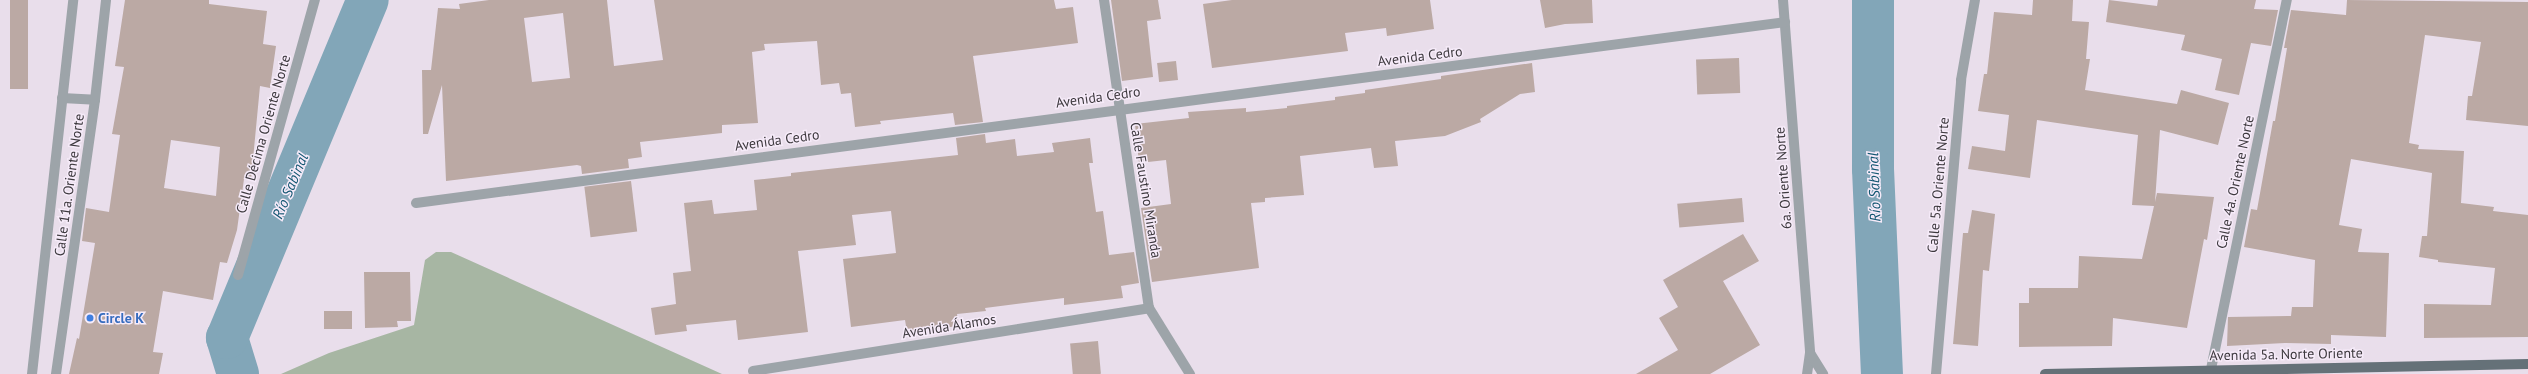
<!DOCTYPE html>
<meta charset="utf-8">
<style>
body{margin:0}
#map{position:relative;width:2528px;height:374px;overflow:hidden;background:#e9deeb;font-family:"PT Sans",sans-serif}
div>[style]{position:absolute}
.green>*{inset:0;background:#a7b6a3}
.river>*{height:42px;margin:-21px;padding:0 21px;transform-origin:21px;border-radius:21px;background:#82a6b8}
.building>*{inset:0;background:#bba9a4;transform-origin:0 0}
.minor>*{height:10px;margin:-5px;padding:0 5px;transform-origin:5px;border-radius:5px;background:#9da4a9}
.major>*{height:10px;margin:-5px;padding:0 5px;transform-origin:5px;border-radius:5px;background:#657178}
.dots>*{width:11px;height:11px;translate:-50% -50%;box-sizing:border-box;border:2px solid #f6ebf9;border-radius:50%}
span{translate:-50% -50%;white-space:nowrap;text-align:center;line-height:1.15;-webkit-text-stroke:3px #f6ebf9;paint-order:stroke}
.street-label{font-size:14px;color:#3d393e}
.shop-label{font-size:14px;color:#366cbe;font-weight:700}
.left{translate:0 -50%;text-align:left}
.water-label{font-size:15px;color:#125671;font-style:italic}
</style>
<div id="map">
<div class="green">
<i style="clip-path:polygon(436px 252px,451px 252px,722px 374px,281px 374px,329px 353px,414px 325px,425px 260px)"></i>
</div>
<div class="river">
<i style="left:1873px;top:0;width:169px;rotate:90deg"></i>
<i style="left:1873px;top:169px;width:205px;rotate:87.5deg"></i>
<i style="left:238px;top:374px;width:38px;rotate:-107deg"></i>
<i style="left:227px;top:338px;width:366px;rotate:-67.4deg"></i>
</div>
<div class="building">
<i style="left:10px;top:0;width:18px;height:89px"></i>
<i style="clip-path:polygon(evenodd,125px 0,209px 0,209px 4px,267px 11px,263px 44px,276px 46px,270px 88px,260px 86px,251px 180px,244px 179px,237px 230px,227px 263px,220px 262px,213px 300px,163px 291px,153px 352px,163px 353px,159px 374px,69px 374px,77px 338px,79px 339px,95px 243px,82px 241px,86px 208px,109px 212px,120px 135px,112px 134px,124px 67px,115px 66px,125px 0,171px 140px,220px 147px,216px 196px,164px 188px,171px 140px)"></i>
<i style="clip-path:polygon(evenodd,489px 0,607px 0,614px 66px,663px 60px,654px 0,1054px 0,1056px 9px,1073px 7px,1078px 43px,973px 56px,983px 122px,955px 125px,953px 113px,880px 121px,881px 124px,855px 127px,851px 93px,841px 94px,839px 83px,821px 85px,817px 41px,764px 44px,765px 50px,752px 52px,758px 123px,722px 125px,722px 133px,640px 142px,642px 157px,628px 159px,629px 168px,582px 174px,581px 166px,577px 165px,446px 181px,442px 85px,428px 134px,423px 134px,422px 70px,431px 70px,438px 8px,460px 9px,459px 4px,489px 0,563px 13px,570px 78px,532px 82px,524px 18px,563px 13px)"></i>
<i style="clip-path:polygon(1111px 0,1158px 0,1161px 19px,1147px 21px,1153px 77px,1122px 81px)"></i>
<i style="clip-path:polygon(1232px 0,1430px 0,1434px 29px,1387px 36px,1386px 28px,1345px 33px,1348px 51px,1212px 68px,1203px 4px)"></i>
<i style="clip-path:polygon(1540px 0,1592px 0,1593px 23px,1565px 24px,1545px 28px)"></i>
<i style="clip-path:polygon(2033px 0,2073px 0,2072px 21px,2089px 22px,2086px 59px,2090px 59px,2085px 90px,2177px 104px,2181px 90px,2229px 103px,2218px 145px,2160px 130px,2155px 202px,2157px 193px,2214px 197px,2207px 240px,2204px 239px,2187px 328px,2113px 318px,2112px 346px,2019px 347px,2019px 303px,2029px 303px,2029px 288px,2078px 288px,2079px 256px,2142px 259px,2154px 206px,2132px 205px,2138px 135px,2037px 120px,2030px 178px,1968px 169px,1972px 146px,2005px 151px,2009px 115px,1978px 111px,1984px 74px,1987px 74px,1994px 12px,2032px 15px)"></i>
<i style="clip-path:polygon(2109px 0,2157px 6px,2158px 0,2256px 0,2254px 9px,2278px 10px,2271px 46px,2251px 43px,2239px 95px,2215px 90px,2222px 59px,2181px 50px,2185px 35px,2106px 22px)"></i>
<i style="clip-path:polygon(2347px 0,2528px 2px,2528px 126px,2466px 120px,2468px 96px,2472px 96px,2481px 42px,2425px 35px,2409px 143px,2419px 145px,2418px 149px,2464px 151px,2461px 203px,2494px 207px,2493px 211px,2528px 215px,2528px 337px,2424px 338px,2424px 304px,2491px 305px,2495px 268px,2438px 262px,2438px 260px,2419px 257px,2422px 236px,2427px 236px,2432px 173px,2351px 159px,2339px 225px,2362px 229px,2358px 252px,2389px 253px,2386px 337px,2331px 335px,2331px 344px,2285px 343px,2227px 346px,2228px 317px,2291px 316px,2292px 307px,2313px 307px,2315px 260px,2244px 247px,2251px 209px,2257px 210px,2273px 121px,2275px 121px,2287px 48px,2284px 48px,2291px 10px,2346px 15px)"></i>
<i style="left:1739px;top:58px;width:35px;height:43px;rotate:88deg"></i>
<i style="left:1176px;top:61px;width:19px;height:19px;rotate:84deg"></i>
<i style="clip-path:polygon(1532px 63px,1535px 92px,1520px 94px,1480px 119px,1481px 122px,1445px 136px,1395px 141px,1398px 166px,1374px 168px,1371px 148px,1300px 156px,1304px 195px,1265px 198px,1265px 202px,1251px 203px,1259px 268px,1152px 282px,1141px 208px,1171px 204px,1166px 160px,1139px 163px,1135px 124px,1189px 118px,1188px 112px,1246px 108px,1246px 112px,1287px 108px,1287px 106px,1335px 100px,1335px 97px,1365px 93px,1365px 90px,1441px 79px,1441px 76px)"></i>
<i style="clip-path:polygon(985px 134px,986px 143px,1015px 139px,1017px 156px,1054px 152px,1052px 143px,1090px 138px,1093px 163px,1089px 163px,1096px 212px,1103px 211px,1109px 255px,1134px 252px,1139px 283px,1121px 286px,1123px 298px,1064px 305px,1064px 298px,985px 308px,986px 311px,957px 314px,959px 326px,907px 332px,905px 320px,851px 327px,843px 259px,896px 253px,891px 211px,852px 215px,856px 245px,798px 251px,808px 332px,738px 340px,736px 320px,686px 325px,687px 331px,655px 335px,651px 308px,676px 304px,673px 273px,691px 271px,684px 203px,712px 200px,714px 214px,757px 210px,754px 180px,791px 176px,791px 173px,958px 155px,956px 138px)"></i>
<i style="left:631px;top:181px;width:51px;height:47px;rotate:83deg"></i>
<i style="left:1742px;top:198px;width:24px;height:65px;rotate:85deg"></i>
<i style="clip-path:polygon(1972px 210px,1995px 214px,1989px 271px,1983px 270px,1978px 346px,1953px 344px,1963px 233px,1968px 233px)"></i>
<i style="clip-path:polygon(1743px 234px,1759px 261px,1723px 281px,1760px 345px,1710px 374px,1636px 374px,1678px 350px,1659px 318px,1678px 307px,1663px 280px)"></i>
<i style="clip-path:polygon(364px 272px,410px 272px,411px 321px,397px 321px,398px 327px,365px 328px)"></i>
<i style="left:324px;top:311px;width:28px;height:18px"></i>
<i style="left:1098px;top:341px;width:33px;height:28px;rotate:85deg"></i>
</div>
<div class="minor">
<i style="left:1104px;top:0;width:311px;rotate:81.7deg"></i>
<i style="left:1149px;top:308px;width:78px;rotate:58.2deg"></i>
<i style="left:1783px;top:0;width:354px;rotate:85.6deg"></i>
<i style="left:1810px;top:353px;width:21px;rotate:98deg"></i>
<i style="left:62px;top:98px;width:33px;rotate:3deg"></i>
<i style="left:416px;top:203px;width:1381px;rotate:-7.53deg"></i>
<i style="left:238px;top:275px;width:286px;rotate:-74.4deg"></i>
<i style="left:1810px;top:353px;width:25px;rotate:58deg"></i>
<i style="left:753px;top:371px;width:401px;rotate:-9deg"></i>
<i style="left:32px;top:374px;width:376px;rotate:-83.7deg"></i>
<i style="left:56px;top:374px;width:277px;rotate:-81.9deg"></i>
<i style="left:95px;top:100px;width:101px;rotate:-83.7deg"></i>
<i style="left:1936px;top:374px;width:295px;rotate:-85.1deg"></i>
<i style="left:1961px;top:80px;width:81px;rotate:-80.1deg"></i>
<i style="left:2210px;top:374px;width:382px;rotate:-78.4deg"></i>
</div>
<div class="major">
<i style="left:2045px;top:374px;width:483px;rotate:-1.2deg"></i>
</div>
<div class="dots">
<i style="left:90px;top:318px;background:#3f7fe0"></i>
</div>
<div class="street-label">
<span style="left:1420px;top:56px;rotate:-7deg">Avenida Cedro</span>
<span style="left:1098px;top:97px;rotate:-8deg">Avenida Cedro</span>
<span style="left:263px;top:134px;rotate:-74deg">Calle Décima Oriente Norte</span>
<span style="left:777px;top:140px;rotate:-8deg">Avenida Cedro</span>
<span style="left:1783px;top:178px;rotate:-94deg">6a. Oriente Norte</span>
<span style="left:2235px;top:182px;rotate:-78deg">Calle 4a. Oriente Norte</span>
<span style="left:69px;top:185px;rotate:-82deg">Calle 11a. Oriente Norte</span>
<span style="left:1938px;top:185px;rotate:-85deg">Calle 5a. Oriente Norte</span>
<span style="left:1146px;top:190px;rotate:81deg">Calle Faustino Miranda</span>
<span style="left:949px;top:326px;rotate:-9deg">Avenida Álamos</span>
<span style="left:2286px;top:354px;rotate:-1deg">Avenida 5a. Norte Oriente</span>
</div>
<div class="shop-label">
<span class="left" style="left:98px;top:318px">Circle K</span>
</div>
<div class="water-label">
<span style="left:290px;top:186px;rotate:-67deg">Río Sabinal</span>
<span style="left:1874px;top:187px;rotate:-92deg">Río Sabinal</span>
</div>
</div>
